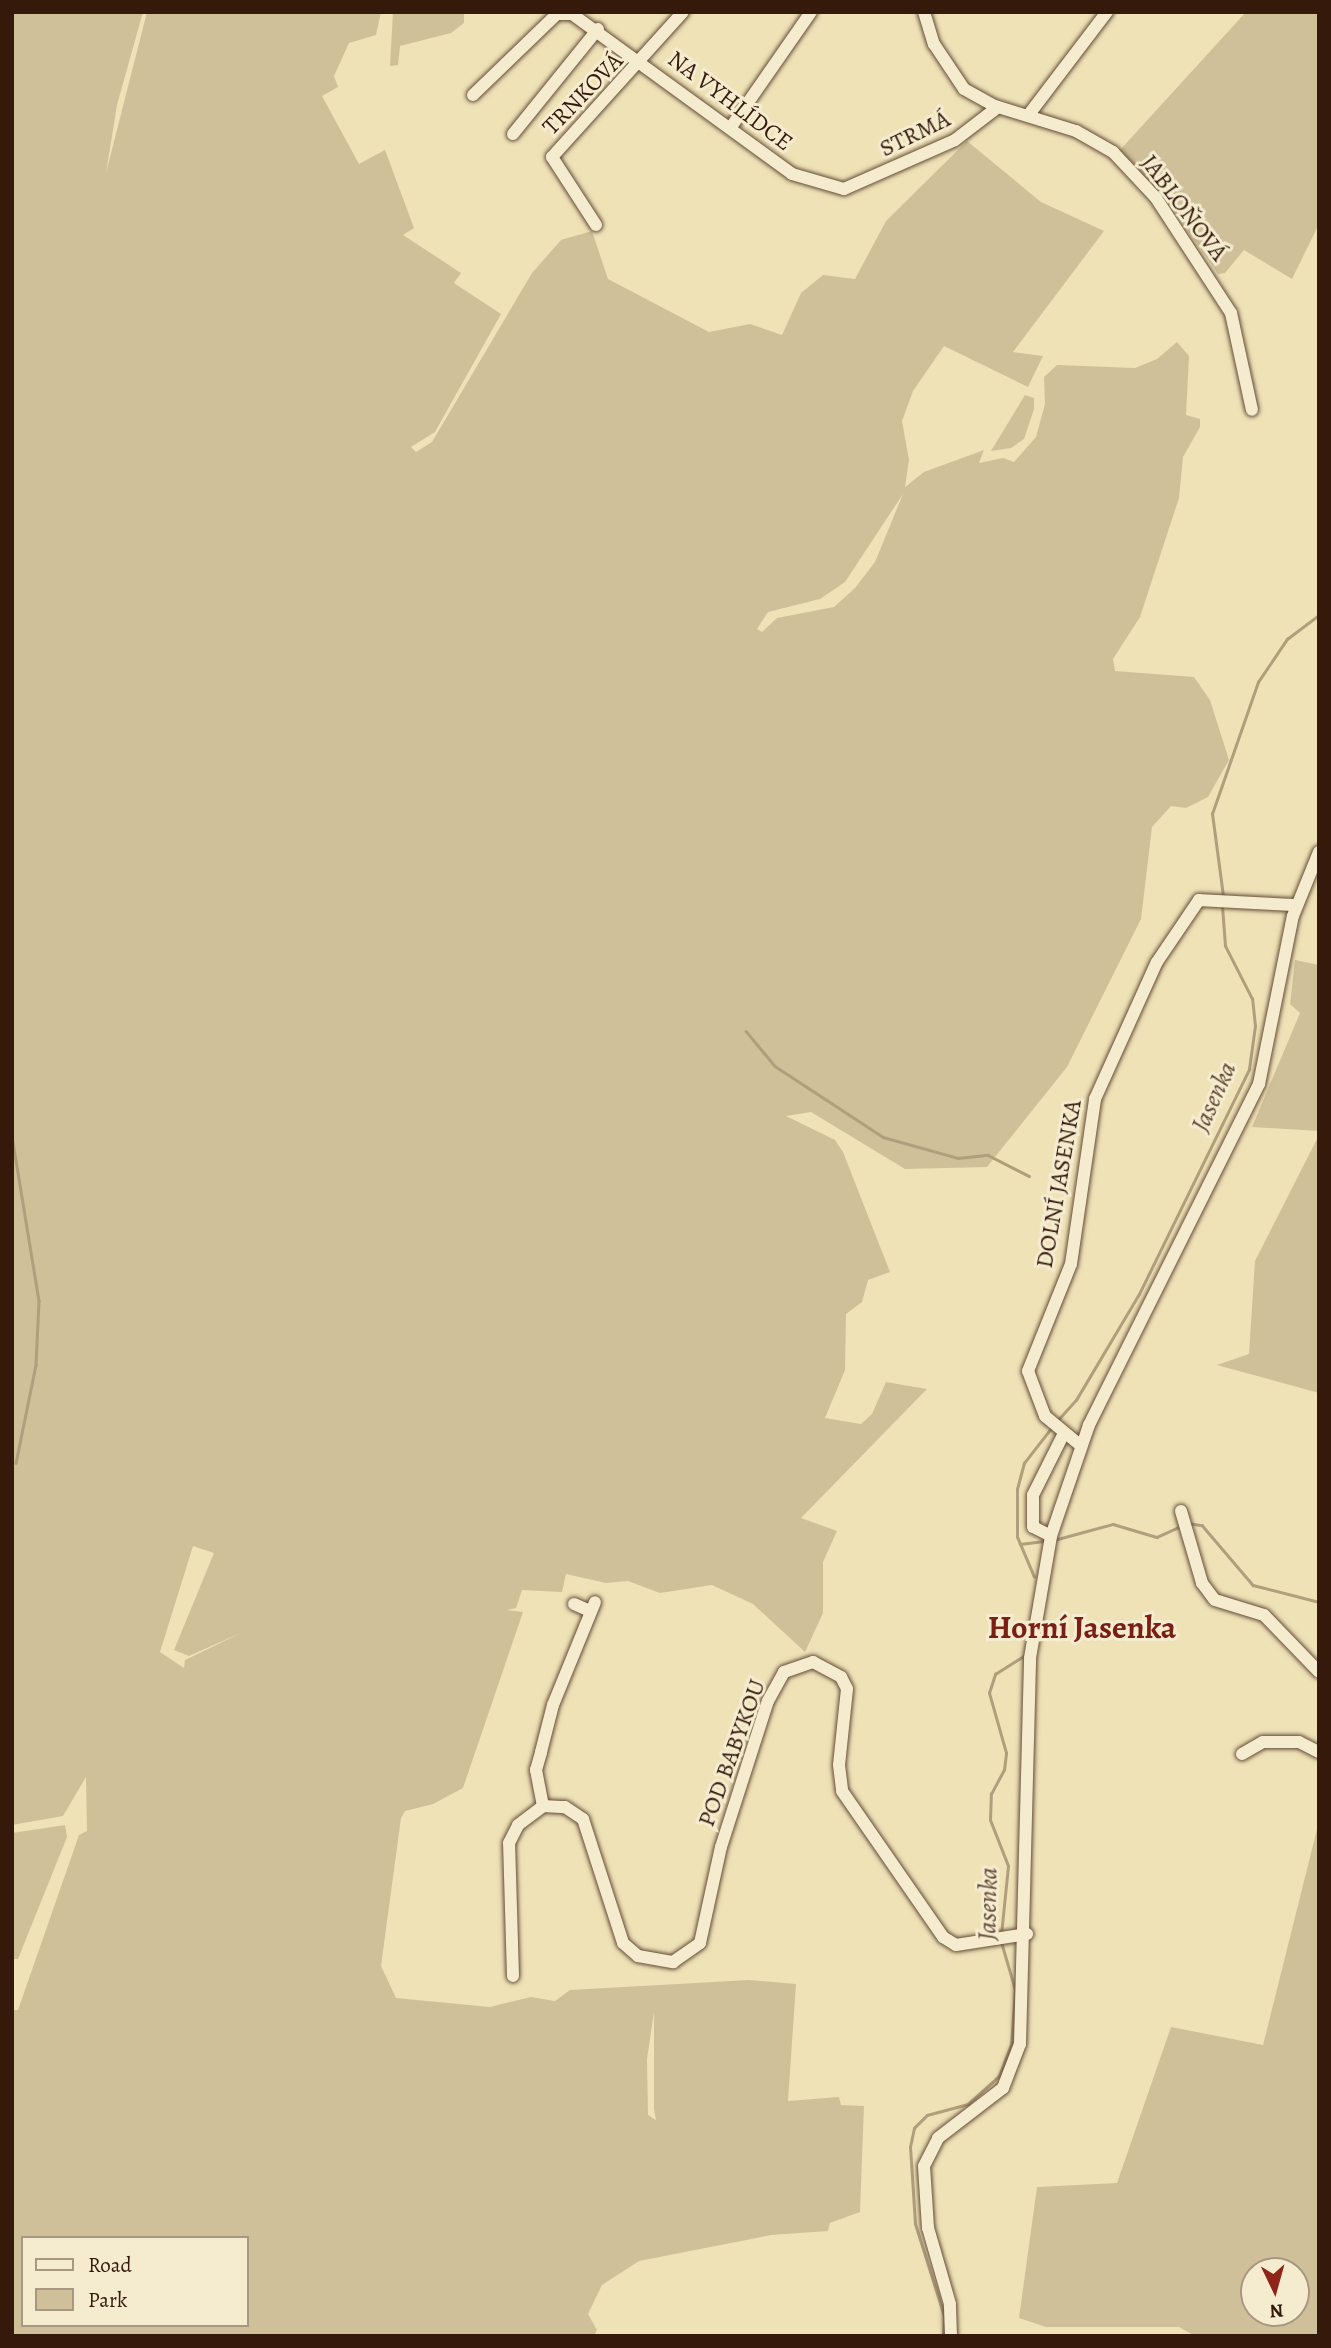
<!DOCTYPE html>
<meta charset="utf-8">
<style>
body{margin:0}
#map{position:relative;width:1331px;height:2348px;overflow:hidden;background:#efe2b7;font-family:Alegreya,serif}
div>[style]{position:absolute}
.green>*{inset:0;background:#cfc09a}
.stream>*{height:2.5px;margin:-1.25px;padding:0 1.25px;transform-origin:1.25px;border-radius:1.25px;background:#b09e7d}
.roads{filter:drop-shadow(0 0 2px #644c37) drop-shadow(0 0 2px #644c37)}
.minor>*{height:12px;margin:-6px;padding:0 6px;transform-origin:6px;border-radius:6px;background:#f5ecd0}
span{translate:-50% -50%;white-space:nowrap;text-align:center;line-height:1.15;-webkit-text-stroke:6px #f5ecd0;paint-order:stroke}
.street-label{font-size:24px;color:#351a0c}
.water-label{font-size:26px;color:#604834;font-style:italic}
.district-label{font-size:32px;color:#7a1f14;font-weight:700}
.frame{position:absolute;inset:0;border:14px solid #351a0c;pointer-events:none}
.legend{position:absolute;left:21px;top:2236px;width:228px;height:91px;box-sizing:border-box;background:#f5ecd0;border:2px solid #a89882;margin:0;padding:9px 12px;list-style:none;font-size:21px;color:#351a0c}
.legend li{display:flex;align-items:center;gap:14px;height:35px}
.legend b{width:35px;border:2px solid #a89882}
.north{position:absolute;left:1240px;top:2257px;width:70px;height:70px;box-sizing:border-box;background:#f5ecd0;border:2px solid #a89882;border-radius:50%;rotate:175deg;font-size:19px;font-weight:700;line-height:28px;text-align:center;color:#351a0c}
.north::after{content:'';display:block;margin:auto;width:24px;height:32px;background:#8f2418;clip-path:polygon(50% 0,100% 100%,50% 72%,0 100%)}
</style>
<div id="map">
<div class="green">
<i style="clip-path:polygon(evenodd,12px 12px,143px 12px,117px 105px,106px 173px,147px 12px,381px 12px,376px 35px,349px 43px,334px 76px,338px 87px,322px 96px,359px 164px,385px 150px,414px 228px,403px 235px,461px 273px,454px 283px,501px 314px,435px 432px,411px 447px,416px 452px,432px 442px,532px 273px,561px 240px,592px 231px,608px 279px,709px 332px,750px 324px,782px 335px,801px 293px,823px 275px,855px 279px,886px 221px,967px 141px,1041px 202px,1104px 231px,1013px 352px,1043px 356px,1028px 387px,944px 346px,913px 391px,902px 421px,909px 460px,905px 487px,924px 472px,984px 450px,979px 463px,1003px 458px,1014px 462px,1036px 437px,1045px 404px,1044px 377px,1057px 365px,1135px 368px,1157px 359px,1177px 342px,1189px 356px,1186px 415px,1200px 419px,1200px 427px,1183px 457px,1179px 498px,1140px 617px,1113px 659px,1115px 671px,1194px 677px,1210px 700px,1229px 760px,1208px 797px,1186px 808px,1171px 806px,1152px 827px,1141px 919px,1067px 1067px,987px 1167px,905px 1169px,811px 1112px,786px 1116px,835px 1140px,843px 1152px,890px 1272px,868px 1280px,862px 1302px,846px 1314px,845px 1370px,825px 1418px,861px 1424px,872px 1414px,886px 1382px,927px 1389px,801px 1518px,837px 1531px,823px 1562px,823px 1613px,805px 1652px,753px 1604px,712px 1585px,660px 1593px,628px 1581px,606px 1583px,566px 1574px,562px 1592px,522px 1590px,516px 1608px,507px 1610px,523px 1612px,463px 1788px,433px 1804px,405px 1811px,401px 1818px,381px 1966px,396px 1998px,490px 2007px,531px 1997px,555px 2001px,570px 1990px,749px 1980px,796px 1984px,788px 2101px,839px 2097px,841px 2105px,864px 2106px,860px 2212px,830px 2223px,828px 2231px,771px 2235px,639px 2261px,602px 2285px,588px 2314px,597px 2330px,594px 2336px,12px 2336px,12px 2010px,18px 2010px,79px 1835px,87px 1831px,86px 1777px,63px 1816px,12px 1825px,12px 12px,903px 494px,875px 562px,855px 588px,834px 607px,777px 618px,762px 632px,757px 629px,768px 612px,820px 599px,845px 582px,903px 494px,12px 12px,193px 1546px,214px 1553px,174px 1650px,189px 1656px,243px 1632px,185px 1660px,184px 1668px,160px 1652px,193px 1546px,12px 12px,654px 2012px,654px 2109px,656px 2120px,648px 2115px,647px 2059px,654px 2012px,12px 12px,23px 2238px,247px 2238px,247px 2325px,23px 2325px,23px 2238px)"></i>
<i style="clip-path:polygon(393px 12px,464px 12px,464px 23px,451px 33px,400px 46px,398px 65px,390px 66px)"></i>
<i style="clip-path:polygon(1246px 12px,1319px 12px,1319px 224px,1292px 279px,1244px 250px,1225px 273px,1218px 274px,1168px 202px,1120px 150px)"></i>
<i style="clip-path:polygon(1025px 395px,1034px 398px,1034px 409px,1024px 439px,1011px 448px,991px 451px)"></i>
<i style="clip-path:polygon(1295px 960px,1319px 965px,1319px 1131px,1252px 1127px,1300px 1013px,1290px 1004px)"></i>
<i style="clip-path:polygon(1319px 1135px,1319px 1393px,1217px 1365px,1249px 1354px,1255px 1261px)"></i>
<i style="clip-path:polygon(evenodd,1319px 1821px,1319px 2336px,1195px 2336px,1179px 2327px,1046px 2327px,1019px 2318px,1037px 2187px,1117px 2183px,1171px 2027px,1263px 2045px,1319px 1821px,1296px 2271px,1296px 2313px,1254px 2313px,1254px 2271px,1296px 2271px)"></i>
<i style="clip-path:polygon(65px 1825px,67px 1837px,18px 1959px,12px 1959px,12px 1833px)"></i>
</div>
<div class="stream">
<i style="left:1319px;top:495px;width:5px;rotate:90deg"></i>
<i style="left:1223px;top:896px;width:83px;rotate:-97.6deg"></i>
<i style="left:1212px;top:814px;width:140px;rotate:-70.8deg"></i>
<i style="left:1258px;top:682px;width:52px;rotate:-56deg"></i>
<i style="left:1287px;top:639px;width:40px;rotate:-37deg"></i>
<i style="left:746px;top:1031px;width:45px;rotate:50.4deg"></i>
<i style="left:775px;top:1066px;width:129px;rotate:33.3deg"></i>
<i style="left:883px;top:1137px;width:78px;rotate:15.6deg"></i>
<i style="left:958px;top:1158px;width:30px;rotate:-6deg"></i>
<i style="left:988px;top:1155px;width:46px;rotate:27.1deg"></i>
<i style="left:12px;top:1136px;width:167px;rotate:80.7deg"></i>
<i style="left:39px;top:1301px;width:64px;rotate:92.7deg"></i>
<i style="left:36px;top:1365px;width:100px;rotate:101.5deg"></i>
<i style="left:1056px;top:1422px;width:30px;rotate:-48deg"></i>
<i style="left:1076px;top:1400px;width:123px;rotate:-59.3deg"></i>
<i style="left:1139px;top:1294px;width:250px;rotate:-63.9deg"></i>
<i style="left:1249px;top:1069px;width:43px;rotate:-82.1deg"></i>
<i style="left:1255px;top:1026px;width:27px;rotate:-96deg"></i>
<i style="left:1252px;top:999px;width:59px;rotate:-117deg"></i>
<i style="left:1225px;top:946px;width:40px;rotate:-94.3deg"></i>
<i style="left:1187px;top:1523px;width:15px;rotate:8deg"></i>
<i style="left:1202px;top:1525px;width:79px;rotate:49.6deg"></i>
<i style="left:1253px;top:1585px;width:68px;rotate:14.4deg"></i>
<i style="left:1054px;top:1540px;width:61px;rotate:-15.2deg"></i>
<i style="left:1113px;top:1524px;width:46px;rotate:16.5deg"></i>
<i style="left:1157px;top:1537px;width:26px;rotate:-25deg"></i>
<i style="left:1020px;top:1544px;width:24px;rotate:-7deg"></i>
<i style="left:1034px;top:1577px;width:43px;rotate:-113deg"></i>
<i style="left:1017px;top:1537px;width:48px;rotate:-90deg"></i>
<i style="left:1017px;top:1489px;width:27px;rotate:-75deg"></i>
<i style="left:1024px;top:1463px;width:46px;rotate:-52.1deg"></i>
<i style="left:1001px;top:1935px;width:69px;rotate:-84.2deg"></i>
<i style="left:1008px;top:1866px;width:49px;rotate:-111.4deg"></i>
<i style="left:990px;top:1820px;width:26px;rotate:-88deg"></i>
<i style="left:991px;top:1794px;width:27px;rotate:-62deg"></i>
<i style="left:1004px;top:1770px;width:17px;rotate:-83deg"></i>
<i style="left:1006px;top:1753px;width:62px;rotate:-105.8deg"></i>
<i style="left:989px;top:1693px;width:20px;rotate:-72deg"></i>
<i style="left:995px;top:1674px;width:36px;rotate:-32deg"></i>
<i style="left:943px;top:2336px;width:20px;rotate:-87deg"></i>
<i style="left:944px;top:2316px;width:96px;rotate:-107.5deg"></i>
<i style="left:915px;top:2224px;width:77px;rotate:-93.7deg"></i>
<i style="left:910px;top:2147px;width:19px;rotate:-78deg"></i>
<i style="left:914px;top:2128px;width:18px;rotate:-45deg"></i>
<i style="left:927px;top:2115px;width:42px;rotate:-15deg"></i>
<i style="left:968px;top:2104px;width:42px;rotate:-42.1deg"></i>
<i style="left:999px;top:2076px;width:33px;rotate:-69deg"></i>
<i style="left:1011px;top:2045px;width:55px;rotate:-85.8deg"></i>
<i style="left:1015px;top:1990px;width:50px;rotate:-106.3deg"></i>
</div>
<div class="roads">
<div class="minor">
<i style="left:924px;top:12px;width:34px;rotate:73deg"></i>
<i style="left:934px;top:44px;width:54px;rotate:56.3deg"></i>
<i style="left:964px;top:89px;width:35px;rotate:29deg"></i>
<i style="left:995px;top:106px;width:85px;rotate:17.2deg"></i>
<i style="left:1076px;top:131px;width:43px;rotate:29.6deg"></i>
<i style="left:1113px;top:152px;width:63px;rotate:46.9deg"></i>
<i style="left:1156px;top:198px;width:137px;rotate:56.9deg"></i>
<i style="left:1231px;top:313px;width:99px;rotate:77.8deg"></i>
<i style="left:473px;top:95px;width:117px;rotate:-44deg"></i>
<i style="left:557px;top:14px;width:15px"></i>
<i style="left:572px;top:14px;width:272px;rotate:36deg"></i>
<i style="left:792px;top:174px;width:54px;rotate:16.1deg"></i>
<i style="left:844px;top:189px;width:121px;rotate:-23.8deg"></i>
<i style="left:955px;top:140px;width:54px;rotate:-37.5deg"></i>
<i style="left:1030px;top:113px;width:127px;rotate:-52.7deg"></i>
<i style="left:731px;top:127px;width:140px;rotate:-55.2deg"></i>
<i style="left:513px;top:134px;width:135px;rotate:-51deg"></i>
<i style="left:596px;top:225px;width:81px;rotate:-122.9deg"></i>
<i style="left:552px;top:157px;width:195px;rotate:-47.9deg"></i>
<i style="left:1080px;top:1445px;width:45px;rotate:-140.4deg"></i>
<i style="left:1045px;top:1416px;width:48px;rotate:-110.7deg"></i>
<i style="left:1028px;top:1371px;width:115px;rotate:-68.1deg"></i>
<i style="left:1071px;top:1264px;width:167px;rotate:-81.7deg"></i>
<i style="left:1095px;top:1099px;width:150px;rotate:-65.7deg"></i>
<i style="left:1157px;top:962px;width:75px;rotate:-55.9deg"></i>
<i style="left:1199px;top:900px;width:97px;rotate:3deg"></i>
<i style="left:1181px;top:1511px;width:75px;rotate:73.7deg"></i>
<i style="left:1202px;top:1583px;width:21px;rotate:53deg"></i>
<i style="left:1215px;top:1600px;width:51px;rotate:17deg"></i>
<i style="left:1264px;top:1615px;width:79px;rotate:46deg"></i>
<i style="left:1051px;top:1536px;width:20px;rotate:-153deg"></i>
<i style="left:1033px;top:1527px;width:32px;rotate:-90deg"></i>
<i style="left:1033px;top:1495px;width:67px;rotate:-63.4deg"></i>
<i style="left:574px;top:1604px;width:17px;rotate:24deg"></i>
<i style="left:1242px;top:1754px;width:24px;rotate:-30deg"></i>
<i style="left:1263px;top:1742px;width:36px"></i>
<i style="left:1299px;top:1742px;width:22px;rotate:27deg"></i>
<i style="left:543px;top:1806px;width:37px;rotate:-101deg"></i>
<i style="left:536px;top:1770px;width:19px;rotate:-74deg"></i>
<i style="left:541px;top:1752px;width:49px;rotate:-75.7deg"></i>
<i style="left:553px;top:1705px;width:111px;rotate:-67.8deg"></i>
<i style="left:513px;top:1976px;width:133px;rotate:-91.7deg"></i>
<i style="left:509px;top:1843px;width:20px;rotate:-63deg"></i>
<i style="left:518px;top:1825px;width:31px;rotate:-37deg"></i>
<i style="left:543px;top:1806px;width:22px;rotate:3deg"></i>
<i style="left:565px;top:1807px;width:22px;rotate:34deg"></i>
<i style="left:583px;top:1819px;width:130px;rotate:72.1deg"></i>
<i style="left:623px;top:1943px;width:20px;rotate:41deg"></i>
<i style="left:638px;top:1956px;width:36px;rotate:10deg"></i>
<i style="left:673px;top:1962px;width:33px;rotate:-35deg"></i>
<i style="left:700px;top:1943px;width:98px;rotate:-77.7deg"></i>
<i style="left:721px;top:1847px;width:153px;rotate:-72.2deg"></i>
<i style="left:768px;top:1701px;width:33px;rotate:-61deg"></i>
<i style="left:784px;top:1672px;width:31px;rotate:-19deg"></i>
<i style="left:813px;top:1662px;width:32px;rotate:28deg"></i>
<i style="left:841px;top:1677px;width:13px;rotate:63deg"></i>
<i style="left:847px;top:1689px;width:76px;rotate:96deg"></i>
<i style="left:839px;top:1765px;width:26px;rotate:83deg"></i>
<i style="left:842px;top:1791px;width:178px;rotate:55.3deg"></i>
<i style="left:943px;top:1937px;width:15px;rotate:32deg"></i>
<i style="left:956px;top:1945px;width:72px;rotate:-8.8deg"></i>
<i style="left:951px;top:2336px;width:32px;rotate:-92deg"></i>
<i style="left:950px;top:2304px;width:79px;rotate:-106.1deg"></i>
<i style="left:928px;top:2228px;width:62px;rotate:-93.7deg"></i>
<i style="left:924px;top:2166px;width:31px;rotate:-63deg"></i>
<i style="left:938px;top:2138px;width:82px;rotate:-37.6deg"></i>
<i style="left:1003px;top:2088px;width:47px;rotate:-68.9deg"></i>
<i style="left:1020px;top:2044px;width:386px;rotate:-88.5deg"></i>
<i style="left:1030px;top:1658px;width:124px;rotate:-80.2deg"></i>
<i style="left:1051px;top:1536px;width:117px;rotate:-71.1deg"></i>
<i style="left:1089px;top:1425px;width:381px;rotate:-63.5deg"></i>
<i style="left:1259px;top:1084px;width:171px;rotate:-78.6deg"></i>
<i style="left:1293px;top:916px;width:69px;rotate:-67.9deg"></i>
</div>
</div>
<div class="street-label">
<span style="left:583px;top:94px;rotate:-46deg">TRNKOVÁ</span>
<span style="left:730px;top:101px;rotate:37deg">NA VYHLÍDCE</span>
<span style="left:915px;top:134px;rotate:-26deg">STRMÁ</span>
<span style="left:1184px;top:208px;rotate:53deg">JABLOŇOVÁ</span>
<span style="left:1059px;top:1184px;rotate:-80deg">DOLNÍ JASENKA</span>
<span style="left:732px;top:1753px;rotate:-70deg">POD BABYKOU</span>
</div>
<div class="water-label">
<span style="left:1214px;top:1097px;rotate:-66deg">Jasenka</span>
<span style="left:988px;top:1904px;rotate:-89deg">Jasenka</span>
</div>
<div class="district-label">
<span style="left:1082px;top:1627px">Horní Jasenka</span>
</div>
<div class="frame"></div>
<ul class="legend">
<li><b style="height:9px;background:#f5ecd0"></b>Road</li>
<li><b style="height:19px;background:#cfc09a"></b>Park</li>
</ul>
<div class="north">N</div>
</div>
